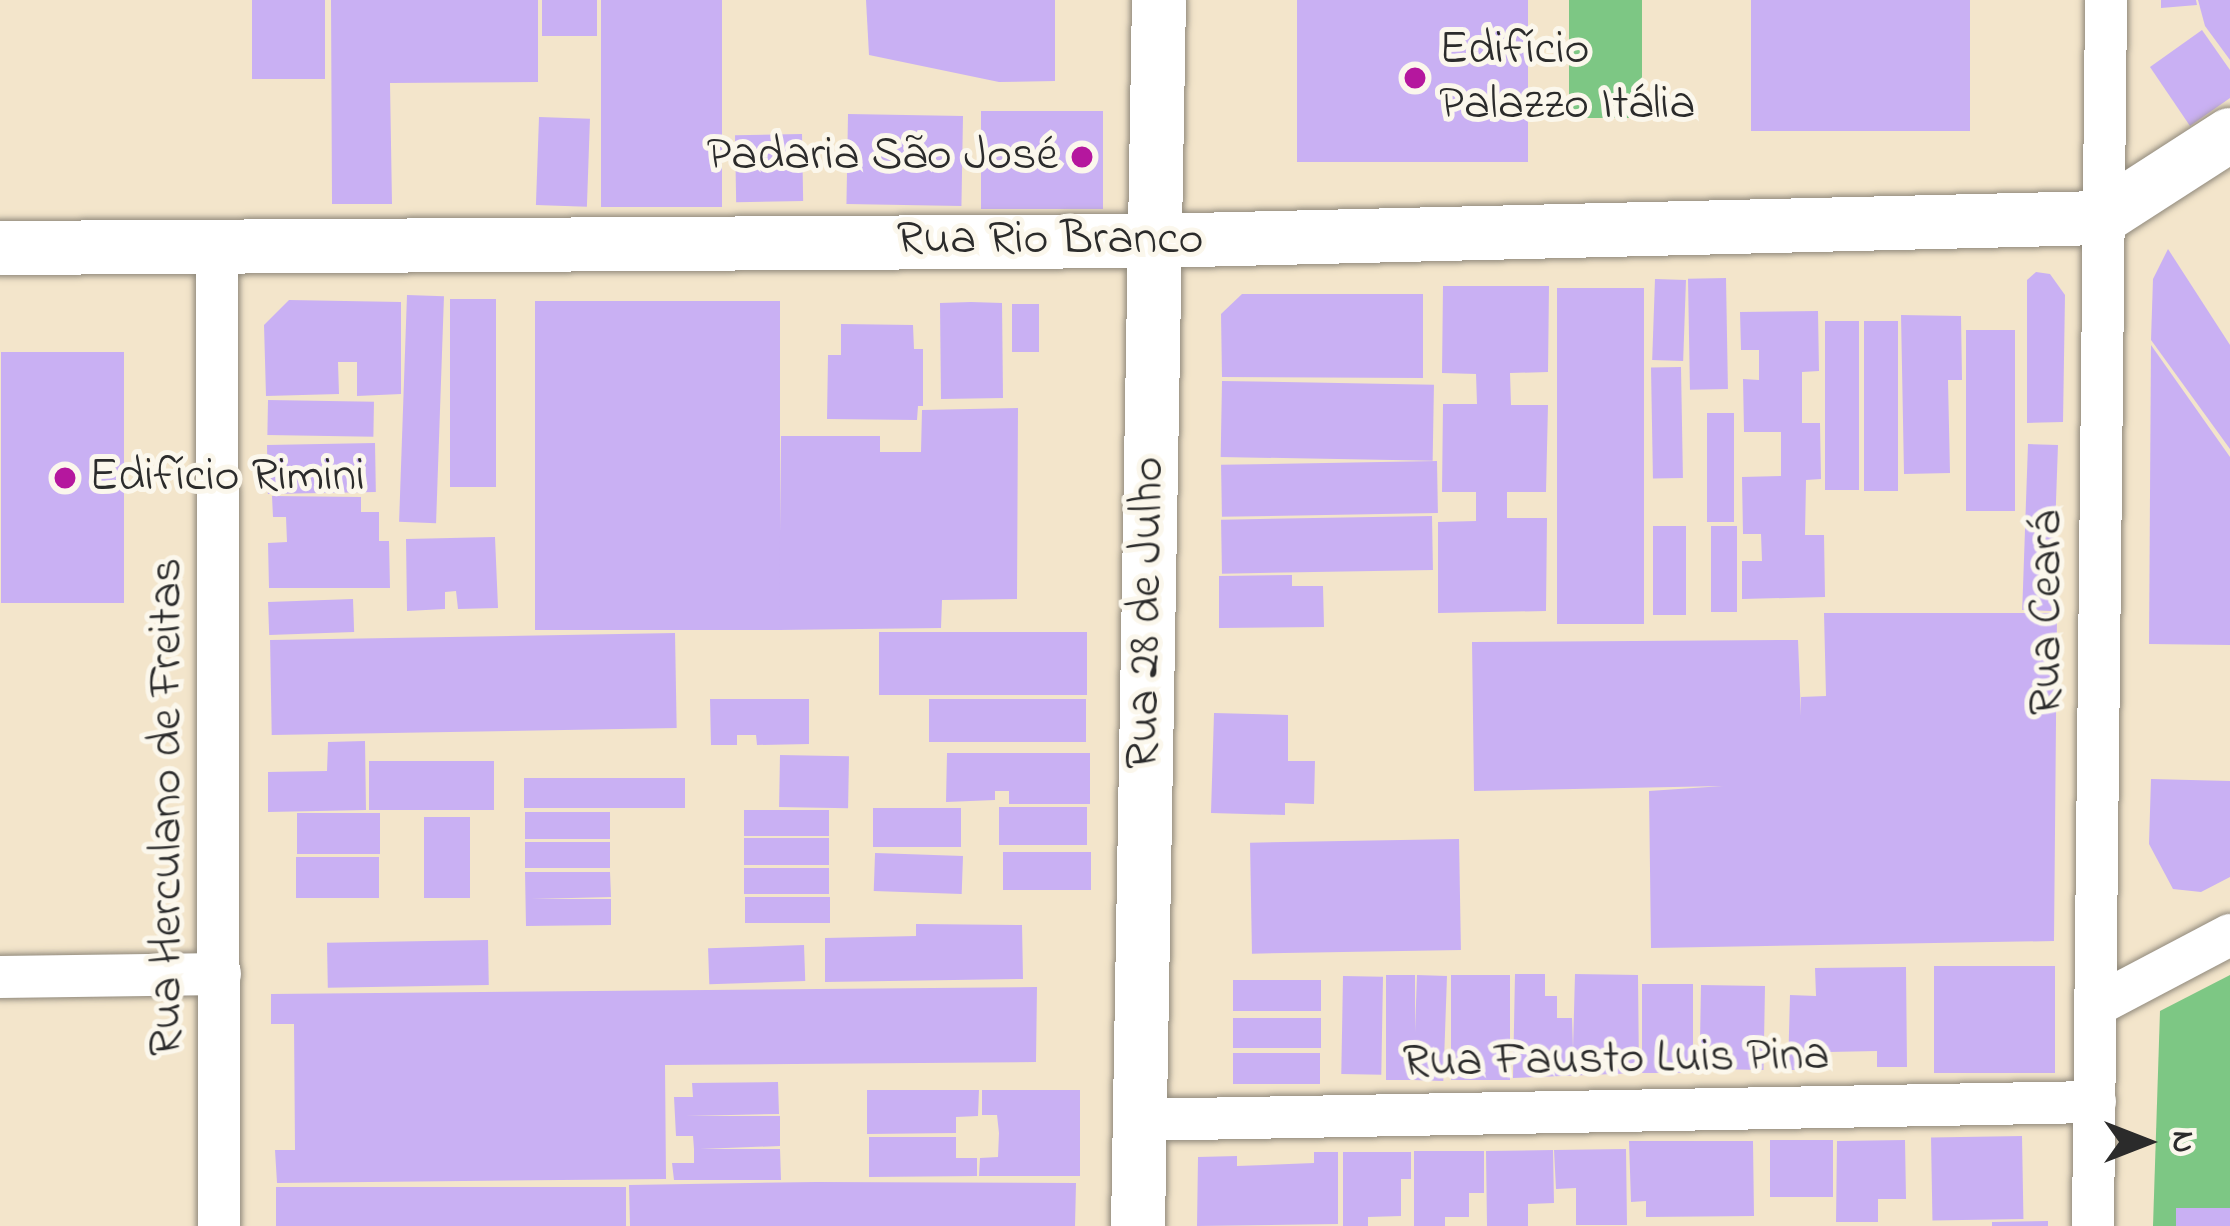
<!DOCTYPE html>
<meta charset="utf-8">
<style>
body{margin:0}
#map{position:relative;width:2230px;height:1226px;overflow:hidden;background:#f3e5cb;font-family:"Indie Flower",sans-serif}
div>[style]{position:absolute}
.green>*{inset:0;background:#7dc784;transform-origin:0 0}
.building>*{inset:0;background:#c9b0f3;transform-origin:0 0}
.roads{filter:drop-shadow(0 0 3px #8f887b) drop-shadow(0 0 3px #8f887b)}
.minor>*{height:42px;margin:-21px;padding:0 21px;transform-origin:21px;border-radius:21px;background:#fff}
.tertiary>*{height:54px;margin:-27px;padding:0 27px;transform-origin:27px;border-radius:27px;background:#fff}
.dots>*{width:33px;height:33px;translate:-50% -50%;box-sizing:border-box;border:6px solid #fbf7ec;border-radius:50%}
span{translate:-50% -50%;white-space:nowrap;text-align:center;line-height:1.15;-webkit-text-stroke:10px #fbf7ec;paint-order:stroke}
.poi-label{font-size:48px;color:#2b2b2b}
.left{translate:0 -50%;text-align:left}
.right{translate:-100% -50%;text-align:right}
.street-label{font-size:48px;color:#2b2b2b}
.north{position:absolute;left:2086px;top:1082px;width:120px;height:120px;-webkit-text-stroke:9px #fbf7ec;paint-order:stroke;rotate:90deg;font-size:33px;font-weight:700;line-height:48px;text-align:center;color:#2b2b2b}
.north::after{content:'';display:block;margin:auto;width:42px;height:54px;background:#2b2b2b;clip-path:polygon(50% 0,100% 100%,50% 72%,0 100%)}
</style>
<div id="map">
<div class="green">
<i style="left:1569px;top:0;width:73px;height:118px"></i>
<i style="clip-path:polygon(2230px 975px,2230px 1226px,2153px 1226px,2160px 1011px)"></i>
</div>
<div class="building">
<i style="left:252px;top:0;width:73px;height:79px"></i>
<i style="clip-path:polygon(331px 0,538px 0,538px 82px,390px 83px,392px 204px,332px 204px)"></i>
<i style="left:542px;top:0;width:55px;height:36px"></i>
<i style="left:601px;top:0;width:121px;height:207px"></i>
<i style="clip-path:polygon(866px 0,1055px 0,1055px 81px,999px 82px,869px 55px)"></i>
<i style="left:1297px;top:0;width:231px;height:162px"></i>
<i style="left:1751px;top:0;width:219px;height:131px"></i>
<i style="clip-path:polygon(2161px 0,2196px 0,2197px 5px,2161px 8px)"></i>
<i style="clip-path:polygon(2198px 0,2230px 0,2230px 60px,2205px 26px)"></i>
<i style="clip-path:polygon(2202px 30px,2230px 70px,2230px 98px,2190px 126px,2150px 67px)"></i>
<i style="left:981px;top:111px;width:122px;height:98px"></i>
<i style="left:963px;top:116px;width:90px;height:115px;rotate:91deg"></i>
<i style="left:539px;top:117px;width:51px;height:88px;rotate:2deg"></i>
<i style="left:802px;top:134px;width:67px;height:67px;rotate:89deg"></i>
<i style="clip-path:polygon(2168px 249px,2230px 345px,2230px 449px,2151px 340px,2153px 279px)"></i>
<i style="clip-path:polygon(2036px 272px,2050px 274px,2065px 295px,2063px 422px,2027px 423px,2027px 280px)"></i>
<i style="left:1726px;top:278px;width:111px;height:38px;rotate:89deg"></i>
<i style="left:1655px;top:279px;width:31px;height:81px;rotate:2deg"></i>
<i style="clip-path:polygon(1443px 286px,1549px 286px,1548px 372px,1510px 373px,1511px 405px,1548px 405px,1546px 492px,1507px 492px,1507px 518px,1547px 518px,1546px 611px,1438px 613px,1438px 522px,1476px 521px,1476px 492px,1442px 492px,1443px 404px,1477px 404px,1476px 374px,1442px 373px)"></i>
<i style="left:1557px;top:288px;width:87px;height:336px"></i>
<i style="clip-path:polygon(1242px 294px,1423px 294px,1423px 378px,1222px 377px,1221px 314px)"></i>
<i style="left:407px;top:295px;width:37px;height:227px;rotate:2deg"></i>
<i style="left:450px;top:299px;width:46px;height:188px"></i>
<i style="clip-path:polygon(289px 300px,401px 302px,401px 394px,357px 396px,357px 362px,338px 362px,339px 394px,266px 396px,264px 325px)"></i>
<i style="left:535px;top:301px;width:245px;height:329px"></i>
<i style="clip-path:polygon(971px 302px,1002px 303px,1003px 398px,941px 399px,940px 303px)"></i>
<i style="left:1012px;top:304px;width:27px;height:48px"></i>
<i style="clip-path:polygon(1818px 311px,1819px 371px,1802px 372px,1802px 423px,1820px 423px,1821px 479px,1806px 480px,1805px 535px,1824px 535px,1825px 597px,1742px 599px,1742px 561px,1762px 561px,1761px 534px,1743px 534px,1742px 477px,1781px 476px,1781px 432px,1744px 432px,1743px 379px,1759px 380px,1759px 350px,1741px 350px,1740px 312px)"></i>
<i style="clip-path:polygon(1901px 315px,1961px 316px,1962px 380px,1948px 380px,1950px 473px,1904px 474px)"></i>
<i style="left:1825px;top:321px;width:34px;height:169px"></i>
<i style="left:1864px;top:321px;width:34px;height:170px"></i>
<i style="clip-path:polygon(841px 324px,913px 325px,914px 349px,923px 349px,923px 406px,918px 406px,917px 420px,827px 419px,828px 355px,841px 355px)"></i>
<i style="left:1966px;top:330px;width:49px;height:181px"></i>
<i style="clip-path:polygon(2151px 345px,2230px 457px,2230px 645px,2149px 644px)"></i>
<i style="left:1px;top:352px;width:123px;height:251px"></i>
<i style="left:1681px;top:367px;width:111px;height:30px;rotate:89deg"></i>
<i style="left:1222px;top:381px;width:212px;height:76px;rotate:1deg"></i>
<i style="left:268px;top:400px;width:106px;height:35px;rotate:1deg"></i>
<i style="clip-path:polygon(1018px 408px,1017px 599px,942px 600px,941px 628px,779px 630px,781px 436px,880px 436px,880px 452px,921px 452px,922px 410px)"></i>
<i style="left:1707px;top:413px;width:27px;height:109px"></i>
<i style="left:375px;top:443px;width:49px;height:108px;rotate:89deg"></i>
<i style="left:2028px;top:444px;width:30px;height:166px;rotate:2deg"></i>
<i style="left:1437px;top:461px;width:52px;height:216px;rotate:89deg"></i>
<i style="clip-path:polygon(272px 496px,361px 497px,361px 512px,379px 512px,379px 541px,389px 541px,390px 588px,269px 588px,268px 543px,287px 542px,286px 517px,273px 517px)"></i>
<i style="left:1432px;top:516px;width:54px;height:211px;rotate:89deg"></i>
<i style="left:1653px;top:526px;width:33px;height:89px"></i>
<i style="left:1711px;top:526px;width:26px;height:86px"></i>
<i style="clip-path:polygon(495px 537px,498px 608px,458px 609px,456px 591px,445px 592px,445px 609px,407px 611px,406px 539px)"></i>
<i style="clip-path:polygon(1292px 575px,1292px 586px,1323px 586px,1324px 627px,1219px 628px,1219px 576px)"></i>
<i style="left:353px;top:599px;width:33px;height:85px;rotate:88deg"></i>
<i style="clip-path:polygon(1824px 613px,2057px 613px,2054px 941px,1651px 948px,1649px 791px,1723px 786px,1474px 791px,1472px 642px,1798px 640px,1801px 716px,1801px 697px,1826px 696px)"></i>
<i style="left:1087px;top:632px;width:63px;height:208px;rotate:90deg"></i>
<i style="left:675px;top:633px;width:95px;height:405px;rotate:89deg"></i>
<i style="clip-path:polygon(710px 699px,809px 699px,809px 744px,757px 745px,756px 735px,737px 735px,737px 745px,711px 745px)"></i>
<i style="left:929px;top:699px;width:157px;height:43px"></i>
<i style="clip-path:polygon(1214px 713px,1288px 715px,1288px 761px,1315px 761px,1314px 804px,1285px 803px,1285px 815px,1211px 813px)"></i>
<i style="clip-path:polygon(365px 741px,366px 810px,268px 812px,268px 772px,327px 771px,328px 742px)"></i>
<i style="clip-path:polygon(947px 753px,1090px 753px,1090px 804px,1009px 804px,1009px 791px,995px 791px,995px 800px,946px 802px)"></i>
<i style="left:780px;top:755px;width:69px;height:52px;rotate:1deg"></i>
<i style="left:369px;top:761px;width:125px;height:49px"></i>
<i style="left:685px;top:778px;width:30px;height:161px;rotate:90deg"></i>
<i style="clip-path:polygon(2151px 779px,2230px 781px,2230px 877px,2201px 892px,2173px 889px,2149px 844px)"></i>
<i style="left:1087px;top:807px;width:38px;height:88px;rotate:90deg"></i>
<i style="left:961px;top:808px;width:39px;height:88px;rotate:90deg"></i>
<i style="left:744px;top:810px;width:85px;height:26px"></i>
<i style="left:525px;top:812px;width:85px;height:27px"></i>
<i style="left:380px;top:813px;width:41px;height:83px;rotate:90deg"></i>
<i style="left:424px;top:817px;width:46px;height:81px"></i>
<i style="left:744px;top:838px;width:85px;height:27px"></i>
<i style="left:1459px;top:839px;width:111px;height:209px;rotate:89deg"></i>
<i style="left:525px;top:842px;width:85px;height:26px"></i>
<i style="left:1091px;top:852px;width:38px;height:88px;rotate:90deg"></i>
<i style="left:963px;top:856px;width:38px;height:88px;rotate:92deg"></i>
<i style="left:379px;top:857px;width:41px;height:83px;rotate:90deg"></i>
<i style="left:744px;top:868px;width:85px;height:26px"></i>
<i style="clip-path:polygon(525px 872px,610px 872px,611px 897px,531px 899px,611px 899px,611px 925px,526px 926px)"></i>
<i style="left:745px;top:897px;width:85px;height:26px"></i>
<i style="clip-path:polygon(916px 924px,1022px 925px,1023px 979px,825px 982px,825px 938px,916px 936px)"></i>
<i style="left:488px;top:940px;width:45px;height:161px;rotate:89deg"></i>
<i style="left:804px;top:945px;width:36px;height:96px;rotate:88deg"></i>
<i style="left:1934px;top:966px;width:121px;height:107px"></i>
<i style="clip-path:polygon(1906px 967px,1907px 1067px,1877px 1067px,1877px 1051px,1829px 1052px,1829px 1070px,1788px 1070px,1790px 995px,1816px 996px,1815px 968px)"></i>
<i style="clip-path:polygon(1515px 974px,1545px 974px,1545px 996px,1557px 996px,1557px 1018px,1572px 1018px,1573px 1050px,1575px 974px,1638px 975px,1639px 1073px,1513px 1078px)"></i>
<i style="left:1386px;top:975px;width:29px;height:105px"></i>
<i style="left:1417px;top:975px;width:30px;height:105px;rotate:2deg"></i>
<i style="left:1451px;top:975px;width:59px;height:105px"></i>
<i style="left:1343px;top:976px;width:40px;height:98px;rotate:1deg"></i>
<i style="left:1321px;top:980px;width:31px;height:88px;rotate:90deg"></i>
<i style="left:1642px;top:984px;width:51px;height:89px"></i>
<i style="left:1765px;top:986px;width:84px;height:64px;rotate:91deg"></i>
<i style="clip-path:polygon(1037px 987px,1036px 1062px,665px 1065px,666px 1179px,277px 1183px,275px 1150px,295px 1150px,294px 1024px,271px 1024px,271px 994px)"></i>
<i style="left:1233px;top:1018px;width:88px;height:30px"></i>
<i style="left:1233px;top:1053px;width:87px;height:31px"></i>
<i style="clip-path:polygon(778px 1082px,779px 1114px,686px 1116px,780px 1116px,780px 1146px,700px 1149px,780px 1149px,781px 1180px,674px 1180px,672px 1163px,694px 1163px,694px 1149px,693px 1136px,676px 1136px,674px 1097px,693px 1097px,692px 1083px)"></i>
<i style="clip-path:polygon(867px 1090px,979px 1090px,978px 1116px,956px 1117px,956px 1133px,867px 1134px)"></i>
<i style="clip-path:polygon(982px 1090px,1080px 1090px,1080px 1176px,979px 1176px,980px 1158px,998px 1157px,999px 1133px,997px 1115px,982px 1115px)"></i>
<i style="left:2022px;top:1136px;width:83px;height:91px;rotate:89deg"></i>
<i style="clip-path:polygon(869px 1137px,956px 1137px,956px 1158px,977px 1158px,977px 1176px,869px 1177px)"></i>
<i style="left:1833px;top:1140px;width:57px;height:63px;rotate:90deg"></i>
<i style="clip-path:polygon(1905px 1140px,1906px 1199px,1878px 1199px,1878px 1222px,1836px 1222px,1837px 1141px)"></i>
<i style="clip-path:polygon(1629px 1141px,1753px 1141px,1754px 1216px,1646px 1217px,1646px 1201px,1631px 1202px)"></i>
<i style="clip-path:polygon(1626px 1149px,1627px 1225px,1576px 1225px,1576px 1188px,1556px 1189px,1554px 1150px)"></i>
<i style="clip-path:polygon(1553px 1150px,1554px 1203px,1528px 1204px,1528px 1226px,1487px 1226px,1486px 1151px)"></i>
<i style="clip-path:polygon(1414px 1151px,1484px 1151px,1484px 1193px,1469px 1193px,1469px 1217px,1445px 1217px,1445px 1226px,1414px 1226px)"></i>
<i style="clip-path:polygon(1314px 1152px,1338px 1152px,1338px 1224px,1197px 1226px,1198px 1157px,1237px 1156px,1237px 1166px,1314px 1163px)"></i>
<i style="clip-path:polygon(1343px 1152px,1411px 1152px,1411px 1179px,1401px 1179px,1401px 1216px,1368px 1217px,1368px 1226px,1343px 1226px)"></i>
<i style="clip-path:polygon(816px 1182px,1076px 1183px,1075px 1226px,630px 1226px,629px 1185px)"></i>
<i style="left:626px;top:1187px;width:39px;height:350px;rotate:90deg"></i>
<i style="left:2230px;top:1208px;width:18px;height:54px;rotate:90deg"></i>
<i style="clip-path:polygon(2048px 1221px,2048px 1226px,1992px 1226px,1992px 1222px)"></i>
</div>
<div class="roads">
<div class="minor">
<i style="left:217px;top:244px;width:982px;rotate:89.88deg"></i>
<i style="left:0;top:977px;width:220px;rotate:-0.8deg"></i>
<i style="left:2097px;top:1005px;width:150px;rotate:-27.8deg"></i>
<i style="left:1138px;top:1120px;width:957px;rotate:-1.08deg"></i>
<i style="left:2093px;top:1226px;width:1226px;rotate:-89.39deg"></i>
</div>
<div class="tertiary">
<i style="left:0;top:248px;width:1153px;rotate:-0.35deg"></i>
<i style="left:1153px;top:241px;width:948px;rotate:-1.39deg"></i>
<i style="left:2101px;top:218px;width:153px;rotate:-32.8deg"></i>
<i style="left:1138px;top:1226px;width:1226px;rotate:-89.02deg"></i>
</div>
</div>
<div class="dots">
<i style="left:1415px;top:78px;background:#b5179e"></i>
<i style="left:1082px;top:157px;background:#b5179e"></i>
<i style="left:65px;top:478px;background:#b5179e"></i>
</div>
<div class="poi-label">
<span class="left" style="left:1439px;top:78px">Edifício<br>Palazzo Itália</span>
<span class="right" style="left:1058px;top:157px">Padaria São José</span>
<span class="left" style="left:89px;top:478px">Edifício Rimini</span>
</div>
<div class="street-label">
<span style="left:1050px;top:241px">Rua Rio Branco</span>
<span style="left:1147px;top:613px;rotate:-89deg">Rua 28 de Julho</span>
<span style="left:2048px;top:613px;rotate:-90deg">Rua Ceará</span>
<span style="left:168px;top:807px;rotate:-90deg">Rua Herculano de Freitas</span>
<span style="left:1616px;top:1060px;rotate:-1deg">Rua Fausto Luis Pina</span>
</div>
<div class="north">N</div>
</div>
